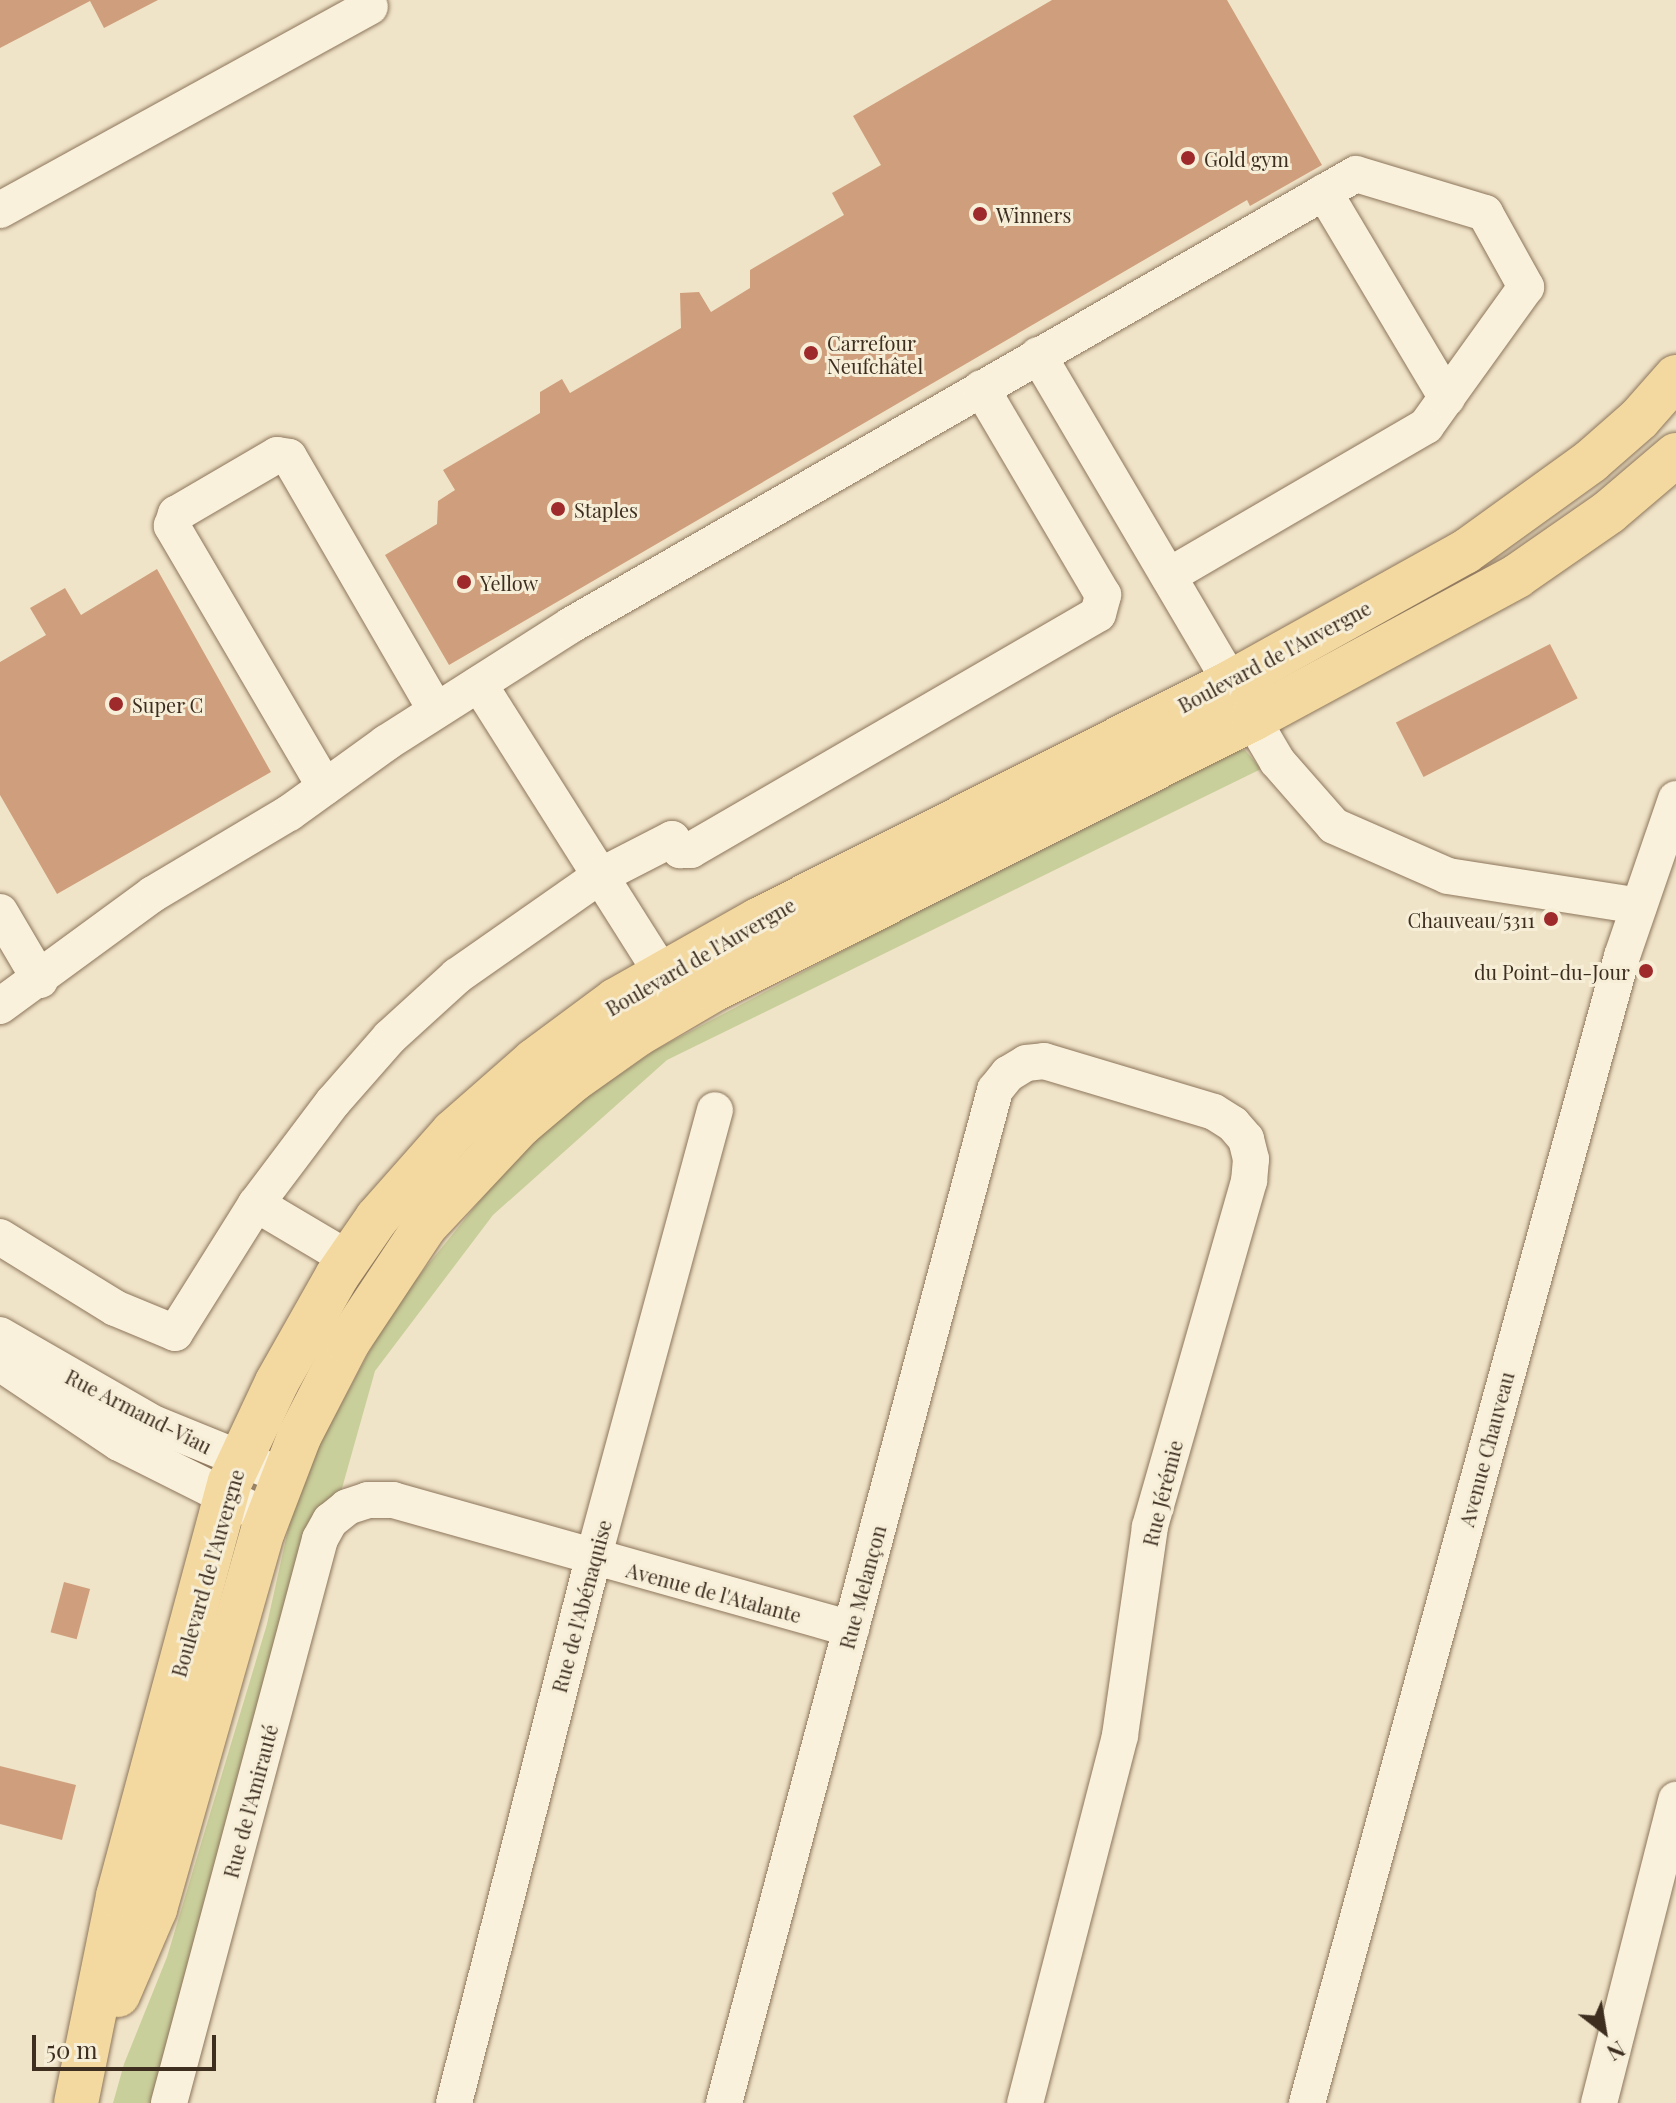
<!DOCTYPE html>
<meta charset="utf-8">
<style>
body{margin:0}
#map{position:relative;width:1676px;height:2103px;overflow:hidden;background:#f0e4c8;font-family:"Playfair Display",serif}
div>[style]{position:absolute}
.green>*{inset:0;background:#c9cf9b}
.building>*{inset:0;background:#cf9f7d;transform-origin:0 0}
.roads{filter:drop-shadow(0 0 2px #8d765c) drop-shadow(0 0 2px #8d765c)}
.minor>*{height:36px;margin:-18px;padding:0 18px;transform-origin:18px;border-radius:18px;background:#faf1dc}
.major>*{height:44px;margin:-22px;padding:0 22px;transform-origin:22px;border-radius:22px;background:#f3d9a0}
.dots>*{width:22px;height:22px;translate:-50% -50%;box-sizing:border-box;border:4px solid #f7eed8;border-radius:50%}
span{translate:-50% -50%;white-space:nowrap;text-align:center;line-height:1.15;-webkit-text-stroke:6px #f7eed8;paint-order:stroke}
.poi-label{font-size:20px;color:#3d2e20}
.left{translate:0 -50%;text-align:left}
.right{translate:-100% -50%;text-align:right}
.street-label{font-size:20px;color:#3d2e20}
.north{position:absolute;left:1564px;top:1991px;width:80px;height:80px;-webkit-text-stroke:6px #f7eed8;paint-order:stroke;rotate:149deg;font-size:22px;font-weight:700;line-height:32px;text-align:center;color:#3d2e20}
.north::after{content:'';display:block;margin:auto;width:28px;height:36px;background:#3d2e20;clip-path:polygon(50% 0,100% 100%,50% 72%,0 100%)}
.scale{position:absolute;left:32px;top:2035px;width:184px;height:36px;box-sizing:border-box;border:4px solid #3d2e20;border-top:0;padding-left:10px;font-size:24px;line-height:28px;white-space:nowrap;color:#3d2e20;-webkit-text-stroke:6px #f7eed8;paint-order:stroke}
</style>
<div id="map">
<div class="green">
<i style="clip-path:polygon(1245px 750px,1261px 769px,667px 1060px,493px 1215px,375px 1371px,169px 2103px,113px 2103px,124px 2064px,167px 1957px,267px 1624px,298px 1485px,392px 1309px,508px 1166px,570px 1109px,655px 1050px,1215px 754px)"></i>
</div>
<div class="building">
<i style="clip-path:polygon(0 0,158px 0,104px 28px,90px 1px,0 48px)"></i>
<i style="clip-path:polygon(1052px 0,1227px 0,1322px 165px,1250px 206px,1247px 200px,449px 665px,385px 555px,437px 524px,438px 501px,455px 490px,443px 470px,540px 413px,540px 392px,562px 379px,570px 393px,681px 328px,680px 293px,699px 292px,711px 312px,750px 288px,750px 270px,844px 215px,832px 193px,881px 165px,853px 116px)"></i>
<i style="clip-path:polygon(157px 569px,271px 772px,57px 894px,0 795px,0 662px,46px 635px,30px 608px,65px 588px,81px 615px)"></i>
<i style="left:1550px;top:644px;width:61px;height:173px;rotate:63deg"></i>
<i style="left:64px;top:1582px;width:27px;height:52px;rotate:15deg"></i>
<i style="clip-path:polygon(0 1766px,76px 1785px,62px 1840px,0 1824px)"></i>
</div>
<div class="roads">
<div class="minor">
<i style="left:1324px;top:192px;width:240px;rotate:59.2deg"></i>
<i style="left:0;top:210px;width:422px;rotate:-28.8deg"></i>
<i style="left:1038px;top:355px;width:471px;rotate:59.5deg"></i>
<i style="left:1277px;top:761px;width:86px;rotate:48.8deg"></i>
<i style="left:1334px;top:826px;width:124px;rotate:23.7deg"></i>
<i style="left:1448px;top:876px;width:193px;rotate:8.9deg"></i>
<i style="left:479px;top:684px;width:343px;rotate:57.7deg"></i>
<i style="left:325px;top:787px;width:303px;rotate:-120.4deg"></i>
<i style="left:172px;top:526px;width:13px;rotate:-72deg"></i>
<i style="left:176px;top:514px;width:117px;rotate:-30.3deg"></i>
<i style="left:277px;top:455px;width:12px;rotate:9deg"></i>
<i style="left:289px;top:457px;width:293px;rotate:59.9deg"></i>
<i style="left:0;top:912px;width:79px;rotate:59.5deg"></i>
<i style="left:0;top:1006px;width:190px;rotate:-36.2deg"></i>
<i style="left:153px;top:894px;width:158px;rotate:-30.8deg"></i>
<i style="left:289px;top:813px;width:120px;rotate:-35.8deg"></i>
<i style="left:386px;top:743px;width:219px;rotate:-32.5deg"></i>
<i style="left:571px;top:625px;width:905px;rotate:-29.88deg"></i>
<i style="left:1356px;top:174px;width:135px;rotate:16.8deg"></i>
<i style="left:1485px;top:213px;width:85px;rotate:61deg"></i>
<i style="left:1526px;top:287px;width:171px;rotate:125.7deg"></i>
<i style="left:1426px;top:426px;width:298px;rotate:149.8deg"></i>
<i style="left:256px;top:1204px;width:108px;rotate:30.6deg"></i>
<i style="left:0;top:1237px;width:135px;rotate:31.7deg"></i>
<i style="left:115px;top:1308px;width:65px;rotate:22.6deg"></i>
<i style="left:175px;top:1333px;width:152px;rotate:-57.9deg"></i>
<i style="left:256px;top:1204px;width:128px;rotate:-53deg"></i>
<i style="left:333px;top:1102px;width:86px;rotate:-48.8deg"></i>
<i style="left:390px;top:1037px;width:91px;rotate:-42.3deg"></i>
<i style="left:457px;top:976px;width:174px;rotate:-35deg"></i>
<i style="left:600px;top:876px;width:81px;rotate:-27.2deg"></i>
<i style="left:672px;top:839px;width:14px;rotate:54deg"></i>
<i style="left:680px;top:850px;width:11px"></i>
<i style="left:691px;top:850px;width:470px;rotate:-30.1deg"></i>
<i style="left:1098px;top:614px;width:20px;rotate:-75deg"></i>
<i style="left:1103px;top:595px;width:240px;rotate:-120.5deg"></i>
<i style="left:0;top:1335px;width:179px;rotate:29.9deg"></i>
<i style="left:155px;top:1424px;width:120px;rotate:22.1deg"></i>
<i style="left:0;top:1363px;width:143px;rotate:33.9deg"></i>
<i style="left:119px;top:1443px;width:165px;rotate:26.6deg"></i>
<i style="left:169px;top:2103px;width:584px;rotate:-75.01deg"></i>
<i style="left:320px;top:1539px;width:21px;rotate:-61deg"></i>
<i style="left:330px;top:1521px;width:22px;rotate:-39deg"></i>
<i style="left:347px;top:1507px;width:22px;rotate:-18deg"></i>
<i style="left:368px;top:1500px;width:25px"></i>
<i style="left:393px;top:1500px;width:476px;rotate:15.7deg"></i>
<i style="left:454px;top:2103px;width:561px;rotate:-75.67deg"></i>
<i style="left:593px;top:1559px;width:465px;rotate:-74.8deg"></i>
<i style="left:724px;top:2103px;width:1049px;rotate:-75.02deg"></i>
<i style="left:995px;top:1090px;width:21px;rotate:-51deg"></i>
<i style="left:1008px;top:1074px;width:21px;rotate:-31deg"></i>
<i style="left:1026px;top:1063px;width:18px;rotate:-6deg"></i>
<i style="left:1044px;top:1061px;width:177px;rotate:16.7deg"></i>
<i style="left:1214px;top:1112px;width:22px;rotate:32deg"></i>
<i style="left:1233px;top:1124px;width:20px;rotate:49deg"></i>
<i style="left:1246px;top:1139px;width:21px;rotate:76deg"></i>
<i style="left:1251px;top:1159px;width:22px;rotate:95deg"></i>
<i style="left:1249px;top:1181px;width:360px;rotate:106deg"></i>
<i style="left:1150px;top:1527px;width:211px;rotate:98.2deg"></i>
<i style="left:1120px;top:1736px;width:379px;rotate:104.5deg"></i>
<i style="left:1307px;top:2103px;width:1189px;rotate:-74.64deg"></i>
<i style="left:1622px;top:956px;width:166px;rotate:-71deg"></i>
<i style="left:1599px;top:2103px;width:313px;rotate:-75.7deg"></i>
</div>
<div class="major">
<i style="left:118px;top:1995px;width:94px;rotate:-66.7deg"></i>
<i style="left:155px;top:1909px;width:393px;rotate:-74.1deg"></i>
<i style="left:263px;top:1531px;width:101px;rotate:-69deg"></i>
<i style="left:299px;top:1437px;width:107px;rotate:-62.7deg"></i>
<i style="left:348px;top:1342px;width:139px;rotate:-56.4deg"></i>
<i style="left:425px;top:1226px;width:139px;rotate:-46.8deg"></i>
<i style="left:520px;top:1125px;width:70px;rotate:-40.3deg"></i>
<i style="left:573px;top:1080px;width:80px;rotate:-35.3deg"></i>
<i style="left:638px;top:1034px;width:87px;rotate:-30.4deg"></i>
<i style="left:713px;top:990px;width:604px;rotate:-26.65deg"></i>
<i style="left:1253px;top:719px;width:300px;rotate:-28.4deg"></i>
<i style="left:1517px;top:576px;width:112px;rotate:-34.8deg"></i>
<i style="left:1609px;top:512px;width:88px;rotate:-40.4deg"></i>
<i style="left:76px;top:2103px;width:211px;rotate:-78.5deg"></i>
<i style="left:118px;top:1896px;width:429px;rotate:-74.9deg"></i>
<i style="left:230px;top:1482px;width:110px;rotate:-64.8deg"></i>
<i style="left:277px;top:1382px;width:122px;rotate:-60.5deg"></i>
<i style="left:337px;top:1276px;width:70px;rotate:-55.4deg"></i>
<i style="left:377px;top:1218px;width:115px;rotate:-48.5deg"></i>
<i style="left:453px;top:1132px;width:108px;rotate:-41.2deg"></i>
<i style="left:534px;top:1061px;width:102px;rotate:-36.6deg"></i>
<i style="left:616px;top:1000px;width:163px;rotate:-29.4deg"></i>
<i style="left:758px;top:920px;width:530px;rotate:-26.71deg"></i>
<i style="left:1231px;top:682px;width:268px;rotate:-29.1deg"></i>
<i style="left:1465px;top:552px;width:155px;rotate:-35.8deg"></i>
<i style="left:1591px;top:461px;width:64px;rotate:-41.2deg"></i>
<i style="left:1639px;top:419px;width:56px;rotate:-48.6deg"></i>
</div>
</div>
<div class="dots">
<i style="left:1188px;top:158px;background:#9e2a2b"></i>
<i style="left:980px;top:214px;background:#9e2a2b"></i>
<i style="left:811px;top:353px;background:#9e2a2b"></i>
<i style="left:558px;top:509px;background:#9e2a2b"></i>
<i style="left:464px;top:582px;background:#9e2a2b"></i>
<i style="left:116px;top:704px;background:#9e2a2b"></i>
<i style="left:1551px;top:919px;background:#9e2a2b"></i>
<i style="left:1646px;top:971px;background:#9e2a2b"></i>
</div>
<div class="poi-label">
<span class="left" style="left:1204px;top:158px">Gold gym</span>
<span class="left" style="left:996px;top:214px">Winners</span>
<span class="left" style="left:827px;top:354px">Carrefour<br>Neufchâtel</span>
<span class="left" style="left:574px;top:509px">Staples</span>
<span class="left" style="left:480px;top:582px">Yellow</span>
<span class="left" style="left:132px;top:704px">Super C</span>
<span class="right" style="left:1535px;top:919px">Chauveau/5311</span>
<span class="right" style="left:1630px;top:971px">du Point-du-Jour</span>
</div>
<div class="street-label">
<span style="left:1274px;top:656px;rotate:-28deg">Boulevard de l'Auvergne</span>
<span style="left:700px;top:956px;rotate:-30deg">Boulevard de l'Auvergne</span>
<span style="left:139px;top:1411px;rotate:27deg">Rue Armand-Viau</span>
<span style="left:1486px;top:1449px;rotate:-75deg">Avenue Chauveau</span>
<span style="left:1162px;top:1493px;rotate:-76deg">Rue Jérémie</span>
<span style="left:207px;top:1573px;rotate:-74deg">Boulevard de l'Auvergne</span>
<span style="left:862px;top:1587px;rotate:-75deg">Rue Melançon</span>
<span style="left:714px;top:1592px;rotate:15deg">Avenue de l'Atalante</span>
<span style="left:581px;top:1606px;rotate:-75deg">Rue de l'Abénaquise</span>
<span style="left:250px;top:1801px;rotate:-75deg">Rue de l'Amirauté</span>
</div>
<div class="north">N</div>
<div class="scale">50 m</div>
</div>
